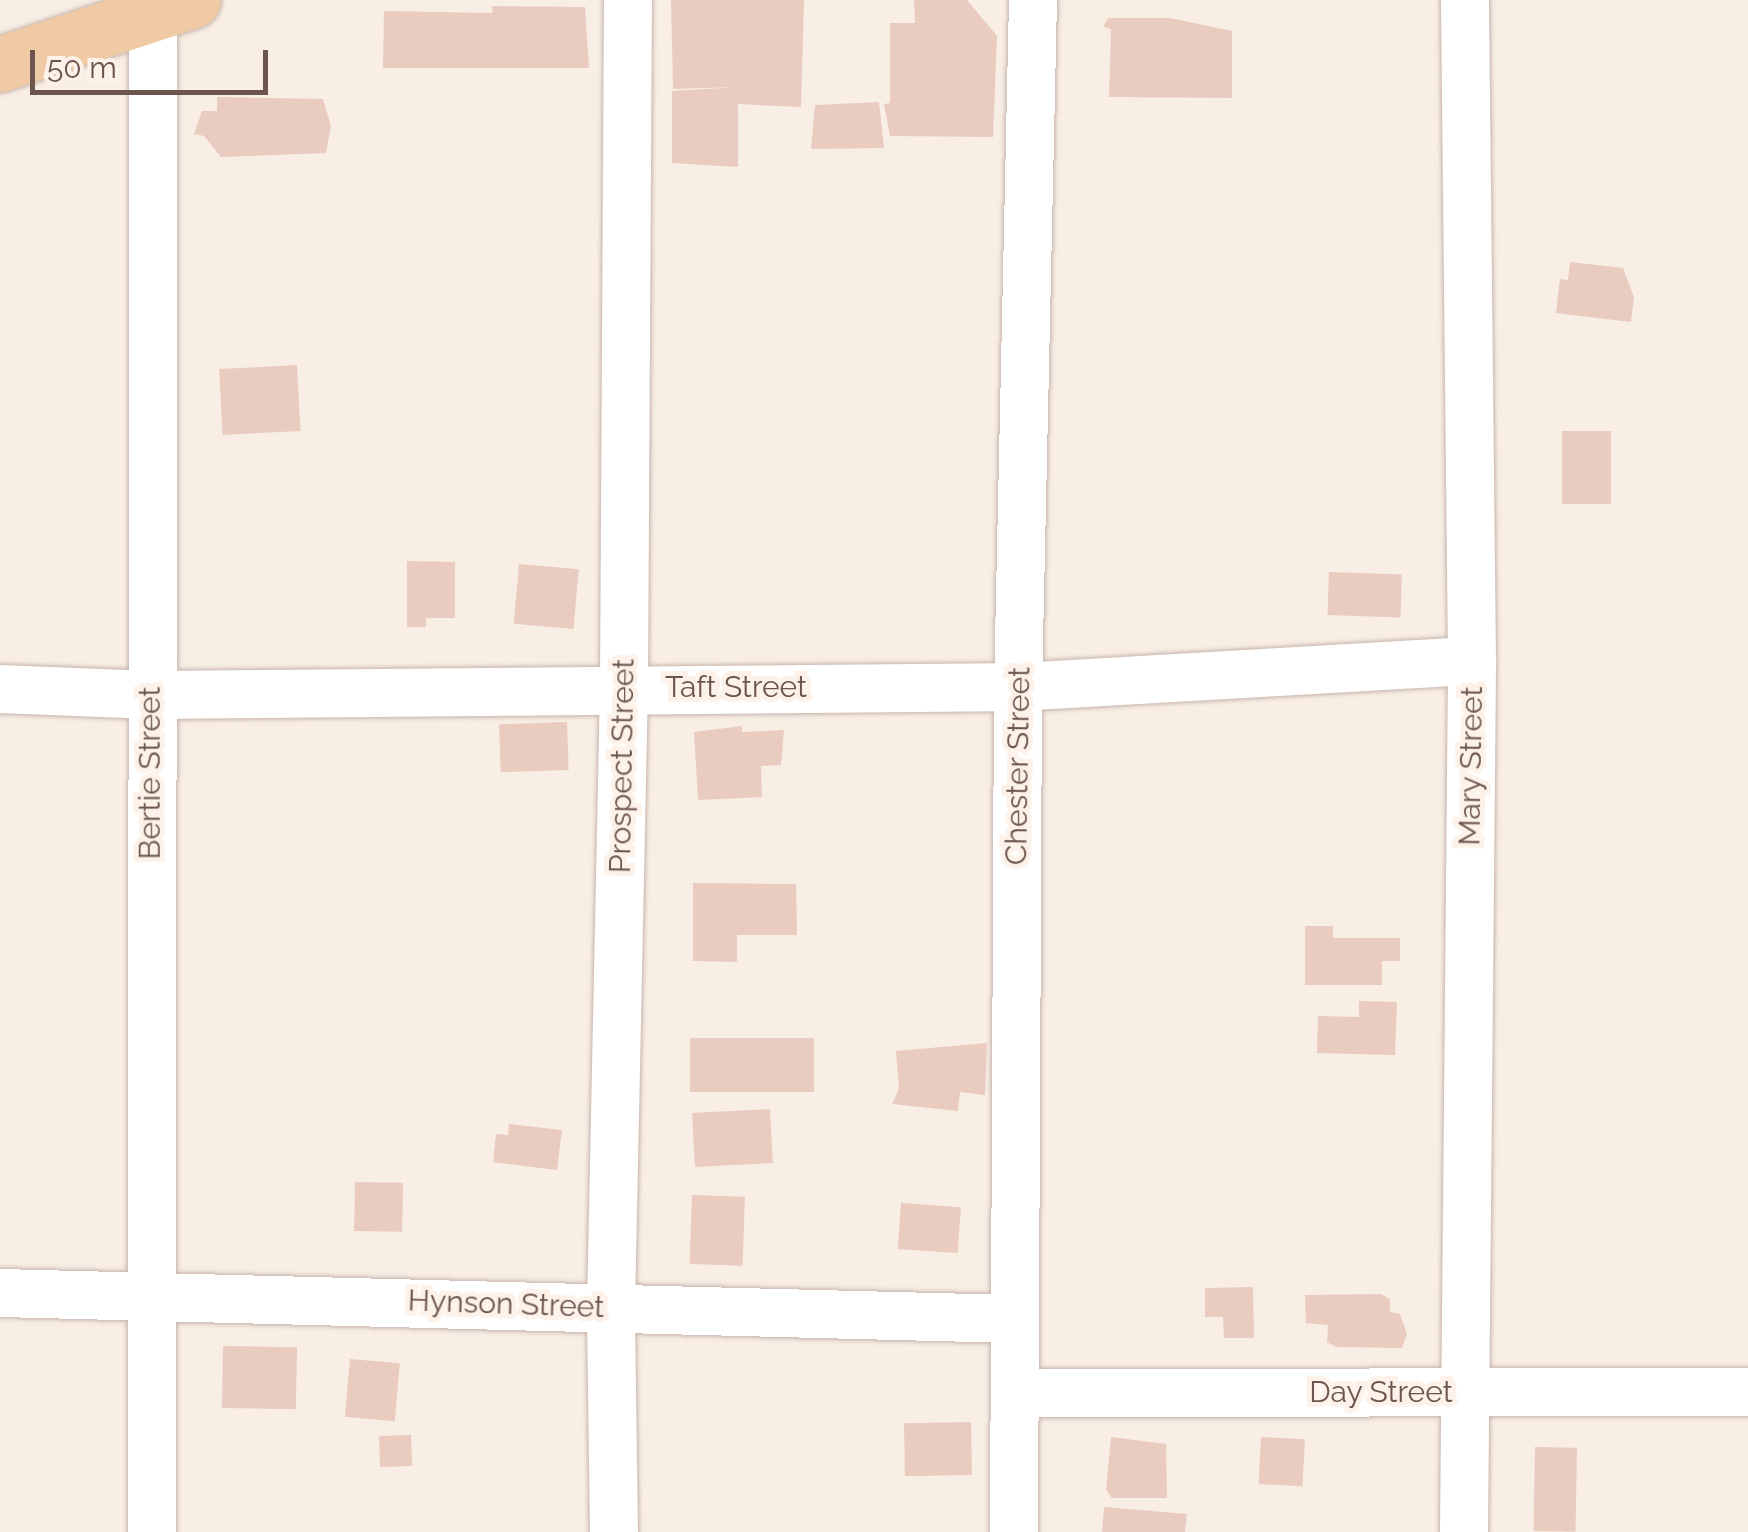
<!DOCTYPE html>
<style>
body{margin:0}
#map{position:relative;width:1748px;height:1532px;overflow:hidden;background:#f8eee4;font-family:Raleway,sans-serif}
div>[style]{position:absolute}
.building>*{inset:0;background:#eacbbf;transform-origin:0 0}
.roads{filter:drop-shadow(0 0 2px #c7b5ac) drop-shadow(0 0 2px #c7b5ac)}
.minor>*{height:48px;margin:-24px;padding:0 24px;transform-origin:24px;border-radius:24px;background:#fff}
.major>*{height:55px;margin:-27.5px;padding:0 27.5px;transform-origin:27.5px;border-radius:27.5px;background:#efcaa5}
span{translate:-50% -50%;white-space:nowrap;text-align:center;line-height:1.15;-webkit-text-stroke:10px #fcf2e9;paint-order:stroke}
.street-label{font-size:30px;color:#6d554d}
.scale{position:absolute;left:30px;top:50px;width:238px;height:45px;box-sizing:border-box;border:5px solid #6d554d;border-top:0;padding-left:12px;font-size:30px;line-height:35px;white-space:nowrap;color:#6d554d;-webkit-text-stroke:8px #fcf2e9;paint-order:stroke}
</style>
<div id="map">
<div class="building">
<i style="clip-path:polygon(671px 0,804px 0,801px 107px,738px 104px,738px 167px,672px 163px,672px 91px,738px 87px,673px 89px)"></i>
<i style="clip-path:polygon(914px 0,967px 0,997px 36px,993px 137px,890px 136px,884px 104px,890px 103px,890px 23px,915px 23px)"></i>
<i style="clip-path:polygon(492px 6px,585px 7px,589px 68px,383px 68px,384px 11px,493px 13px)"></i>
<i style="clip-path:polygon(1108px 18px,1170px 18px,1232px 31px,1232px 98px,1109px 97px,1111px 29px,1103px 27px)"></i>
<i style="clip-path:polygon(217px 97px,323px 99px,331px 126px,326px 153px,221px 157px,204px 136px,194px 134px,202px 111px,217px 111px)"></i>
<i style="clip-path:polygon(879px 102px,884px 148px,811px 149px,815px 105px)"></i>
<i style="clip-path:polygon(1570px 262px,1623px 268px,1634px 297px,1631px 322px,1556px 313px,1560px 279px,1568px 280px)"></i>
<i style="left:297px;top:365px;width:66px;height:78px;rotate:87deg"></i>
<i style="left:1562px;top:431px;width:49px;height:73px"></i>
<i style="clip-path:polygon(407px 561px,455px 562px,455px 618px,426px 618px,426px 627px,407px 627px)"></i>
<i style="left:519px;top:564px;width:60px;height:60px;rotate:5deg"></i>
<i style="left:1329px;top:572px;width:73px;height:43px;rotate:2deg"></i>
<i style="left:567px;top:722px;width:48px;height:68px;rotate:88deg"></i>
<i style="clip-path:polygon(742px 726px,742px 732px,784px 730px,781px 765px,761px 766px,762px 797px,698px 800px,694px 732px)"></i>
<i style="clip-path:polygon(693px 883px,796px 884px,797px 935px,737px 935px,737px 962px,693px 961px)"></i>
<i style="clip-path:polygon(1305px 926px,1333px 926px,1333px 938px,1400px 938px,1400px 961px,1382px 961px,1382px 985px,1305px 985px)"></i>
<i style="clip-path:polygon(1359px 1001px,1397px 1002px,1395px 1055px,1317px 1053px,1318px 1016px,1359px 1017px)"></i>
<i style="left:690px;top:1038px;width:124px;height:54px"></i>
<i style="clip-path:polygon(987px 1043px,985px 1095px,960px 1092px,958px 1111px,892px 1104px,899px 1089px,896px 1051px)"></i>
<i style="left:770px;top:1109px;width:54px;height:78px;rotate:87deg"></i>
<i style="clip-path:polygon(509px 1124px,562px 1130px,557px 1170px,493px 1162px,496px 1134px,508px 1135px)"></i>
<i style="left:355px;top:1182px;width:48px;height:49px;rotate:1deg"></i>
<i style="left:692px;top:1195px;width:53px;height:69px;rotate:2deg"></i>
<i style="left:901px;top:1203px;width:60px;height:46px;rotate:4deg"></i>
<i style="clip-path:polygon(1253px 1287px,1254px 1338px,1224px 1338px,1223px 1317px,1205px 1317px,1205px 1288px)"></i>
<i style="clip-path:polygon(1381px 1294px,1390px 1299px,1390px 1312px,1400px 1314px,1407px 1334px,1402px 1348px,1336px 1347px,1327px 1342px,1328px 1325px,1306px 1323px,1305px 1295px)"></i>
<i style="left:223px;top:1346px;width:74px;height:62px;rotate:1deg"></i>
<i style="left:350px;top:1359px;width:50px;height:58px;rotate:5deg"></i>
<i style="left:971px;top:1422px;width:53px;height:67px;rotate:89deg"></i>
<i style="left:411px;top:1435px;width:31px;height:32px;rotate:88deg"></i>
<i style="clip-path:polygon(1111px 1437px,1166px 1444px,1167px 1498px,1112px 1498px,1106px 1490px)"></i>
<i style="left:1261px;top:1437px;width:44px;height:47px;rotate:3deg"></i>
<i style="left:1535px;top:1447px;width:42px;height:84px;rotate:1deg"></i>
<i style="clip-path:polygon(1104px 1507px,1187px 1514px,1185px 1532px,1102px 1532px)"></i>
</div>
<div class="roads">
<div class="minor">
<i style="left:0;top:689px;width:151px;rotate:2.3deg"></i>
<i style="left:151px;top:695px;width:867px;rotate:-0.53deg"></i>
<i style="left:1018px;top:687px;width:455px;rotate:-3.3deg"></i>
<i style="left:0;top:1293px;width:1012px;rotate:1.47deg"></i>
<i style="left:1015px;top:1393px;width:733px;rotate:-0.08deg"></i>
<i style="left:152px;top:1532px;width:1518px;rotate:-89.96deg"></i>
<i style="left:614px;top:1532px;width:225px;rotate:-90.8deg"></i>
<i style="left:611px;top:1307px;width:620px;rotate:-88.8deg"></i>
<i style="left:624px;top:687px;width:687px;rotate:-89.67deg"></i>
<i style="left:1014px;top:1532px;width:845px;rotate:-89.73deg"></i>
<i style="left:1018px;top:687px;width:687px;rotate:-88.75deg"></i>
<i style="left:1464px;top:1532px;width:871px;rotate:-89.47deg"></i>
<i style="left:1472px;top:661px;width:661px;rotate:-90.61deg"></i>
</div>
<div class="major">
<i style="left:0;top:64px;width:203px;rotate:-18.3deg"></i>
</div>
</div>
<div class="street-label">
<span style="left:736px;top:687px">Taft Street</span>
<span style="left:622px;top:766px;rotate:-89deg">Prospect Street</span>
<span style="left:1018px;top:766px;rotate:-89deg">Chester Street</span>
<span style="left:1471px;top:766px;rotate:-89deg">Mary Street</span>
<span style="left:150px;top:773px;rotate:-90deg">Bertie Street</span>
<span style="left:506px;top:1304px;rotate:2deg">Hynson Street</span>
<span style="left:1381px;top:1392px">Day Street</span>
</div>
<div class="scale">50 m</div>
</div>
